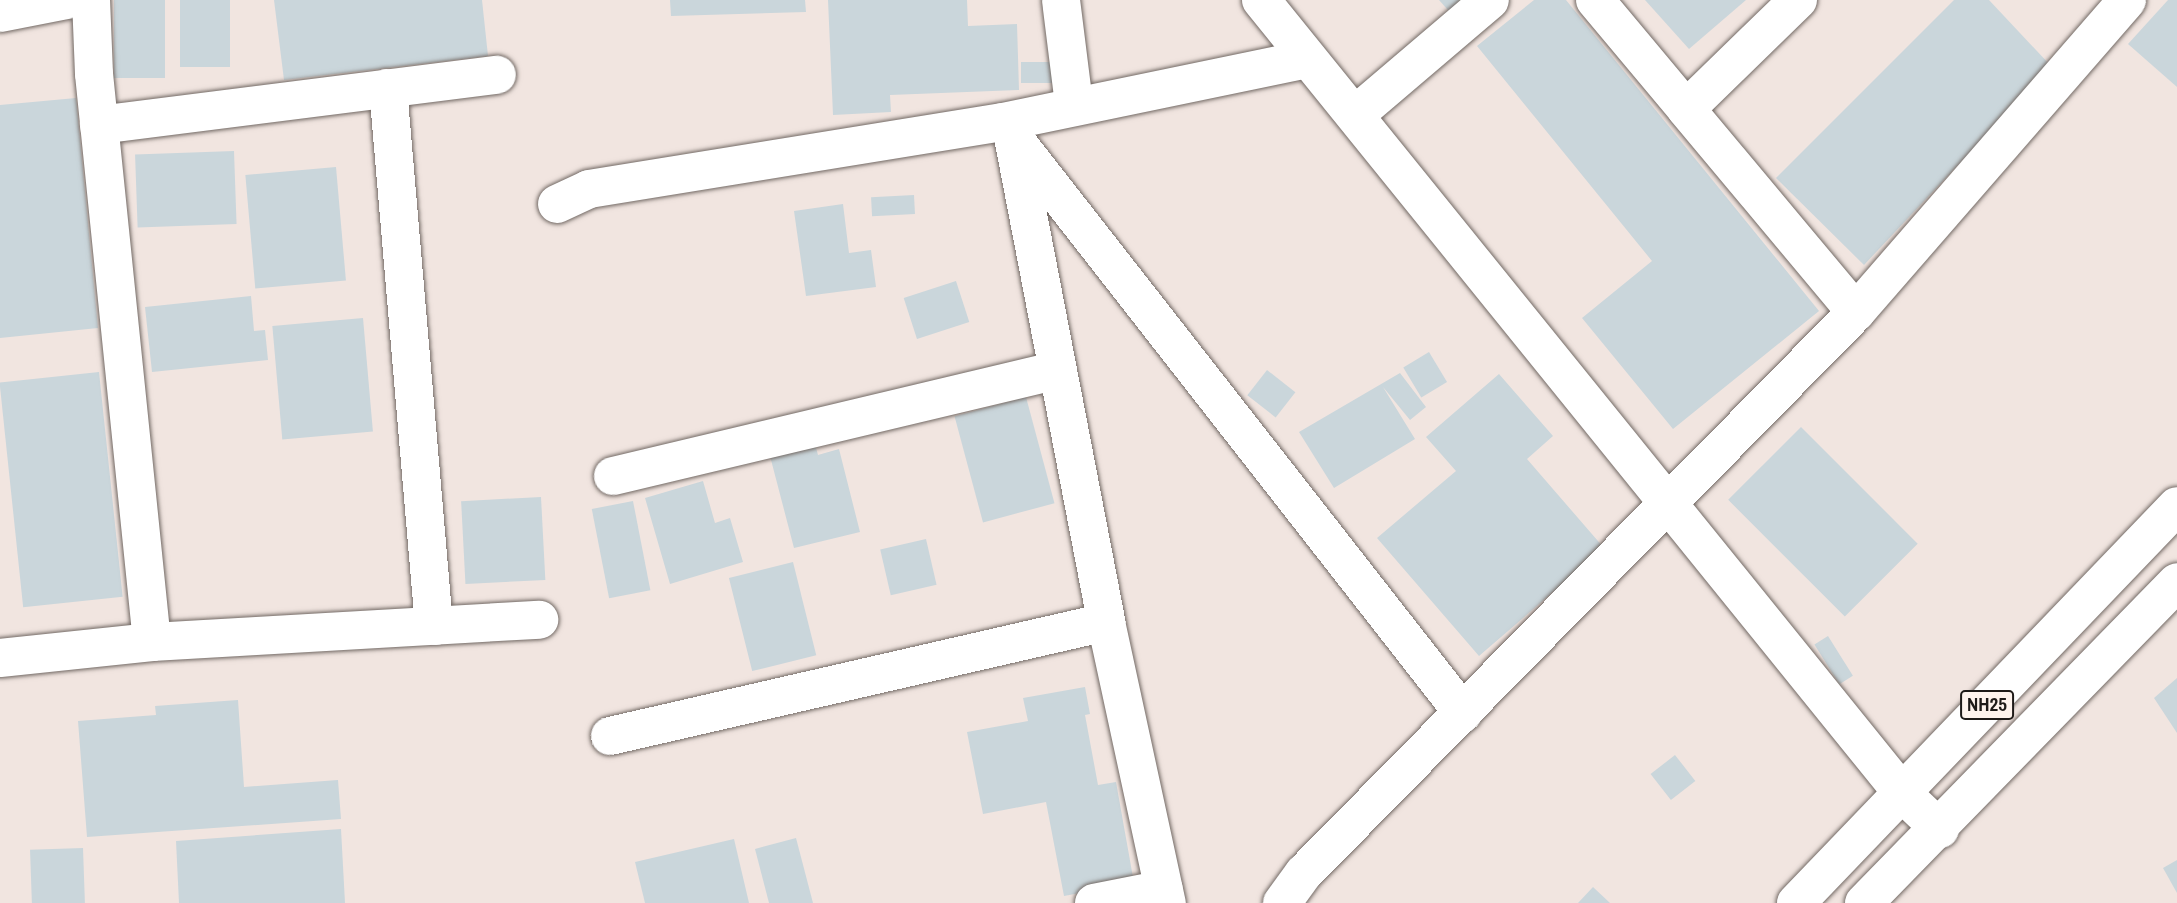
<!DOCTYPE html>
<style>
body{margin:0}
#map{position:relative;width:2177px;height:903px;overflow:hidden;background:#f1e5e0;font-family:"Archivo Narrow",sans-serif}
div>[style]{position:absolute}
.building>*{inset:0;background:#cad6db;transform-origin:0 0}
.roads{filter:drop-shadow(0 0 2px #726964) drop-shadow(0 0 2px #726964)}
.minor>*{height:38px;margin:-19px;padding:0 19px;transform-origin:19px;border-radius:19px;background:#fff}
.primary>*{height:38px;margin:-19px;padding:0 19px;transform-origin:19px;border-radius:19px;background:#fff}
span{translate:-50% -50%;white-space:nowrap;text-align:center;line-height:1.15;-webkit-text-stroke:7px #fef3ed;paint-order:stroke}
.shield-label span{padding:2px 5px;background:#fef3ed;border:2px solid;border-radius:5px;-webkit-text-stroke-width:0}
.shield-label{font-size:19px;color:#1e1a18;font-weight:700}
</style>
<div id="map">
<div class="building">
<i style="left:114px;top:0;width:51px;height:78px"></i>
<i style="left:180px;top:0;width:50px;height:67px"></i>
<i style="clip-path:polygon(274px 0,482px 0,488px 56px,284px 80px)"></i>
<i style="clip-path:polygon(670px 0,805px 0,806px 12px,671px 16px)"></i>
<i style="clip-path:polygon(828px 0,967px 0,968px 26px,1017px 24px,1019px 90px,890px 95px,891px 112px,833px 115px)"></i>
<i style="clip-path:polygon(1439px 0,1477px 0,1455px 18px)"></i>
<i style="clip-path:polygon(1534px 0,1566px 0,1819px 311px,1673px 429px,1582px 318px,1652px 261px,1477px 46px)"></i>
<i style="clip-path:polygon(1645px 0,1746px 0,1689px 49px)"></i>
<i style="clip-path:polygon(1954px 0,1989px 0,2051px 66px,1864px 265px,1776px 178px)"></i>
<i style="clip-path:polygon(2168px 0,2177px 0,2177px 87px,2128px 44px)"></i>
<i style="left:1021px;top:62px;width:31px;height:21px"></i>
<i style="clip-path:polygon(76px 98px,98px 328px,0 338px,0 105px)"></i>
<i style="left:234px;top:151px;width:73px;height:99px;rotate:88deg"></i>
<i style="left:336px;top:167px;width:114px;height:91px;rotate:85deg"></i>
<i style="left:914px;top:195px;width:19px;height:43px;rotate:87deg"></i>
<i style="clip-path:polygon(843px 204px,849px 253px,871px 250px,876px 287px,806px 296px,794px 211px)"></i>
<i style="left:956px;top:281px;width:43px;height:55px;rotate:72deg"></i>
<i style="clip-path:polygon(251px 296px,254px 331px,265px 330px,268px 360px,152px 372px,145px 307px)"></i>
<i style="left:363px;top:318px;width:114px;height:91px;rotate:85deg"></i>
<i style="left:1429px;top:352px;width:35px;height:30px;rotate:59deg"></i>
<i style="left:1267px;top:370px;width:36px;height:32px;rotate:38deg"></i>
<i style="left:99px;top:372px;width:226px;height:100px;rotate:84deg"></i>
<i style="clip-path:polygon(1400px 373px,1426px 407px,1410px 420px,1383px 387px,1415px 439px,1334px 488px,1299px 432px)"></i>
<i style="clip-path:polygon(1499px 374px,1553px 436px,1527px 459px,1604px 548px,1479px 656px,1377px 538px,1456px 471px,1426px 437px)"></i>
<i style="left:1026px;top:397px;width:110px;height:74px;rotate:75deg"></i>
<i style="left:1801px;top:427px;width:165px;height:103px;rotate:45deg"></i>
<i style="clip-path:polygon(815px 444px,818px 455px,839px 449px,860px 532px,794px 548px,770px 456px)"></i>
<i style="clip-path:polygon(703px 481px,715px 523px,730px 518px,743px 562px,670px 584px,645px 498px)"></i>
<i style="left:541px;top:497px;width:83px;height:80px;rotate:87deg"></i>
<i style="left:633px;top:501px;width:91px;height:42px;rotate:79deg"></i>
<i style="left:926px;top:539px;width:47px;height:47px;rotate:77deg"></i>
<i style="left:793px;top:562px;width:96px;height:66px;rotate:76deg"></i>
<i style="left:1828px;top:636px;width:47px;height:16px;rotate:58deg"></i>
<i style="clip-path:polygon(2177px 678px,2177px 733px,2154px 698px)"></i>
<i style="clip-path:polygon(1085px 687px,1090px 714px,1085px 715px,1098px 785px,1116px 782px,1134px 883px,1064px 896px,1046px 802px,983px 814px,967px 732px,1028px 721px,1023px 698px)"></i>
<i style="clip-path:polygon(238px 700px,244px 787px,338px 780px,341px 819px,87px 837px,78px 721px,156px 715px,155px 706px)"></i>
<i style="left:1675px;top:755px;width:33px;height:31px;rotate:52deg"></i>
<i style="clip-path:polygon(341px 829px,345px 903px,179px 903px,176px 841px)"></i>
<i style="clip-path:polygon(796px 838px,813px 903px,769px 903px,755px 849px)"></i>
<i style="clip-path:polygon(734px 839px,749px 903px,645px 903px,635px 862px)"></i>
<i style="left:83px;top:848px;width:55px;height:53px;rotate:88deg"></i>
<i style="clip-path:polygon(2177px 860px,2177px 893px,2163px 868px)"></i>
<i style="clip-path:polygon(1593px 887px,1610px 903px,1578px 903px)"></i>
</div>
<div class="roads">
<div class="minor">
<i style="left:1061px;top:0;width:105px;rotate:82.9deg"></i>
<i style="left:1261px;top:0;width:1021px;rotate:51.04deg"></i>
<i style="left:1903px;top:794px;width:51px;rotate:43.4deg"></i>
<i style="left:1595px;top:0;width:142px;rotate:50.1deg"></i>
<i style="left:1798px;top:0;width:156px;rotate:135.8deg"></i>
<i style="left:1686px;top:109px;width:265px;rotate:50.1deg"></i>
<i style="left:0;top:13px;width:68px;rotate:-11deg"></i>
<i style="left:388px;top:88px;width:540px;rotate:85.11deg"></i>
<i style="left:1355px;top:115px;width:177px;rotate:-40.4deg"></i>
<i style="left:99px;top:125px;width:401px;rotate:-7.2deg"></i>
<i style="left:1013px;top:137px;width:494px;rotate:79.1deg"></i>
<i style="left:1106px;top:622px;width:288px;rotate:77.8deg"></i>
<i style="left:1016px;top:141px;width:726px;rotate:51.99deg"></i>
<i style="left:557px;top:204px;width:35px;rotate:-25deg"></i>
<i style="left:589px;top:189px;width:419px;rotate:-9.2deg"></i>
<i style="left:1003px;top:122px;width:311px;rotate:-11.7deg"></i>
<i style="left:613px;top:476px;width:457px;rotate:-13.4deg"></i>
<i style="left:152px;top:642px;width:388px;rotate:-3.3deg"></i>
<i style="left:0;top:658px;width:153px;rotate:-6deg"></i>
<i style="left:152px;top:642px;width:571px;rotate:-95.83deg"></i>
<i style="left:94px;top:74px;width:74px;rotate:-92.3deg"></i>
<i style="left:610px;top:736px;width:509px;rotate:-12.94deg"></i>
<i style="left:1094px;top:903px;width:71px;rotate:-11.3deg"></i>
<i style="left:1282px;top:903px;width:37px;rotate:-54deg"></i>
<i style="left:1304px;top:873px;width:787px;rotate:-45.46deg"></i>
<i style="left:1856px;top:312px;width:413px;rotate:-49deg"></i>
</div>
<div class="primary">
<i style="left:1796px;top:903px;width:550px;rotate:-46.18deg"></i>
<i style="left:1864px;top:903px;width:448px;rotate:-45.7deg"></i>
</div>
</div>
<div class="shield-label">
<span style="left:1987px;top:705px">NH25</span>
</div>
</div>
